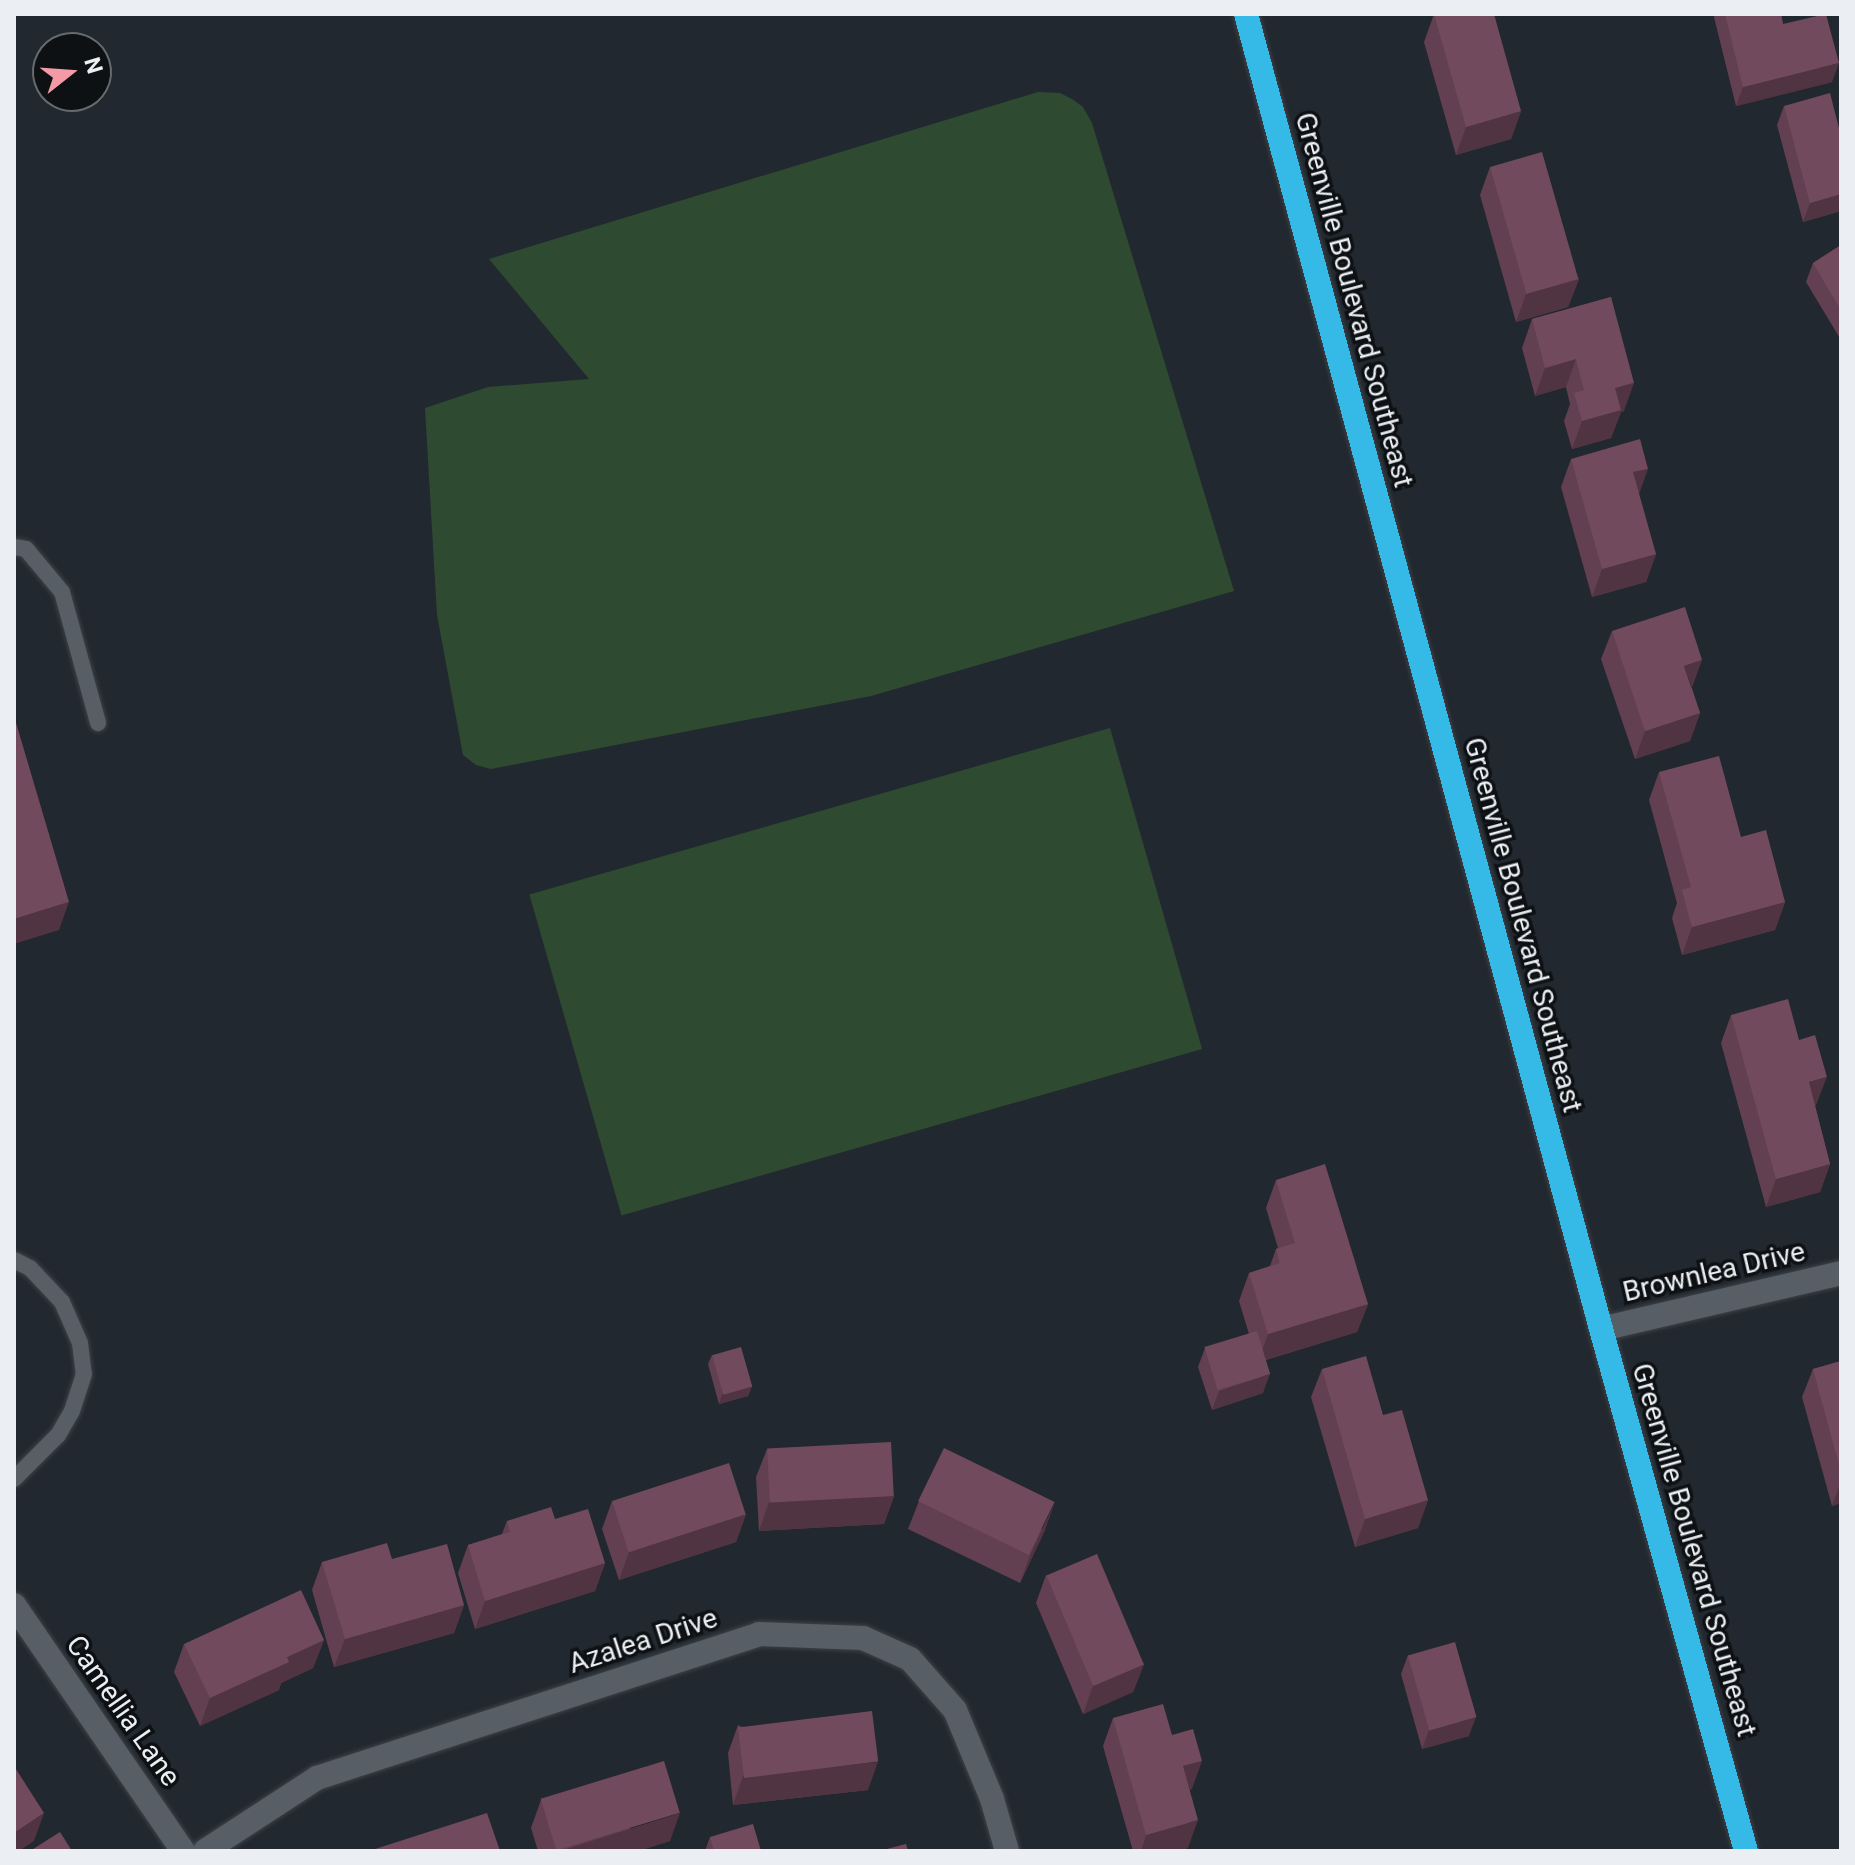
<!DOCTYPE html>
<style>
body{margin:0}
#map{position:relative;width:1855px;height:1865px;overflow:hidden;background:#22282f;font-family:Roboto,sans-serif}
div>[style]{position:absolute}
.green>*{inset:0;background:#2e4b32;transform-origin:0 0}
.roads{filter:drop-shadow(0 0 2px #3d4247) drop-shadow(0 0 2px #3d4247)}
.lane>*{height:16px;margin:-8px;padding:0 8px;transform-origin:8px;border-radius:8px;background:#575e66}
.street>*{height:24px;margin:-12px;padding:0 12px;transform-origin:12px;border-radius:12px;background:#575e66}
.highway>*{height:24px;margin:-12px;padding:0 12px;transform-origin:12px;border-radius:12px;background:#35b9e7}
.wall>*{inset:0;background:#624051}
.shaded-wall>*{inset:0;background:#503442}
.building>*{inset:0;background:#724a5e;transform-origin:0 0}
span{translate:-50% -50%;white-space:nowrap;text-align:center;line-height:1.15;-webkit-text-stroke:7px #0e1114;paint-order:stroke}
.street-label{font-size:28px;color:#ebeff3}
.frame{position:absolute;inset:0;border:16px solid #ebeff3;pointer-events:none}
.north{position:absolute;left:32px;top:32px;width:80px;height:80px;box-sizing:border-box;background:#0e1114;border:2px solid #666a6d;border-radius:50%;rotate:73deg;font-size:22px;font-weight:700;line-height:32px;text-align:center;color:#ebeff3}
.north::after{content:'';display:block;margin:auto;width:28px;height:36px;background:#f49aa6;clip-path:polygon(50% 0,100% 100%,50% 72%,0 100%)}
</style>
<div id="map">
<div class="green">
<i style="clip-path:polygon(1038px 92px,1060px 93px,1072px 99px,1083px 107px,1092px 123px,1234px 591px,871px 696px,491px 769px,476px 765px,463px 755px,437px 615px,425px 408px,488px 387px,589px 379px,489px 259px)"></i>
<i style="left:1110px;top:728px;width:334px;height:604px;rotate:74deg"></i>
</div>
<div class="roads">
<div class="lane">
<i style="left:14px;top:547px;width:12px;rotate:9deg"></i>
<i style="left:26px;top:549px;width:56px;rotate:50.1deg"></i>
<i style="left:62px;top:592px;width:136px;rotate:74.6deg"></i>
<i style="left:14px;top:1260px;width:18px;rotate:27deg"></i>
<i style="left:30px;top:1268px;width:47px;rotate:46.7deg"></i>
<i style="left:62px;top:1302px;width:45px;rotate:66.3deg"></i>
<i style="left:80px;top:1343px;width:31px;rotate:83deg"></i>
<i style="left:84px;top:1374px;width:39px;rotate:108deg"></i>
<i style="left:72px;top:1411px;width:28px;rotate:120deg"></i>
<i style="left:58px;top:1435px;width:62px;rotate:135deg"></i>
</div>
<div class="street">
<i style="left:1601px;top:1329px;width:246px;rotate:-13.1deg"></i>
<i style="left:14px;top:1605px;width:298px;rotate:55.5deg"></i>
<i style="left:205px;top:1851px;width:134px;rotate:-33.1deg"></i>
<i style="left:317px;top:1778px;width:465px;rotate:-18deg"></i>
<i style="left:759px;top:1634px;width:104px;rotate:2.2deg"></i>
<i style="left:863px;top:1638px;width:51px;rotate:24.1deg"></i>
<i style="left:910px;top:1659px;width:68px;rotate:48.6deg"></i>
<i style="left:955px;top:1710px;width:96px;rotate:67.4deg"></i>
<i style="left:992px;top:1799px;width:54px;rotate:73.9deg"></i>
</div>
<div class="highway">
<i style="left:1246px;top:14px;width:1362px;rotate:74.89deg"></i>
<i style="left:1601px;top:1329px;width:542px;rotate:74.48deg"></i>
</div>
</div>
<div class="wall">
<i style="clip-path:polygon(1434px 14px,1521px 111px,1511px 139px,1456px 155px,1424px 42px)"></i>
<i style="clip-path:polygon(1715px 14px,1781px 14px,1783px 24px,1832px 82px,1736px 106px,1714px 17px)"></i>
<i style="clip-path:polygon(1784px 106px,1841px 136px,1841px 211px,1803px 222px,1777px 125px)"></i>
<i style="clip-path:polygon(1490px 167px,1579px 279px,1568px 307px,1516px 322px,1480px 195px)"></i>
<i style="clip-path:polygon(1841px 245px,1841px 340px,1806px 282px,1813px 263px)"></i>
<i style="clip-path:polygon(1611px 297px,1624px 411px,1621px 412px,1611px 438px,1572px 449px,1564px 421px,1570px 404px,1566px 387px,1535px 396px,1522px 348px,1532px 319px)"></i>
<i style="clip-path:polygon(1571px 459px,1656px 554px,1646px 582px,1592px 597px,1561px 487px)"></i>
<i style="clip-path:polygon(1612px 631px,1692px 688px,1700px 713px,1690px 741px,1635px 759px,1601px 659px)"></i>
<i style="clip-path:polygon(1659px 772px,1741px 837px,1785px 902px,1775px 930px,1682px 955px,1672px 918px,1677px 903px,1649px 800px)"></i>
<i style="clip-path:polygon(1731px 1015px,1816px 1105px,1815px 1106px,1830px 1164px,1820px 1192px,1766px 1207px,1721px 1043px)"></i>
<i style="clip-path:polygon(1276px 1180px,1368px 1304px,1357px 1332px,1266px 1360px,1263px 1393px,1212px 1410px,1198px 1367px,1205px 1348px,1249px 1334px,1239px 1301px,1249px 1273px,1270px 1266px,1276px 1249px,1278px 1248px,1266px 1208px)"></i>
<i style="clip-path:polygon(712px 1355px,752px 1386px,748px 1396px,719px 1404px,708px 1364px)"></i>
<i style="clip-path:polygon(1841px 1361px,1841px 1503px,1832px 1506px,1802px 1397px,1813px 1369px)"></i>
<i style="clip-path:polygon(1322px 1369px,1428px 1500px,1418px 1528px,1355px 1547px,1311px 1397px)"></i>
<i style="clip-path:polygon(767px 1449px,894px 1496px,884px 1524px,759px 1531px,756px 1477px)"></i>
<i style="clip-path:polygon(612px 1501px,746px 1514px,736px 1542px,619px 1580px,602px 1529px)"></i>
<i style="clip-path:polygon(919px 1501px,1045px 1530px,1020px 1583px,908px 1529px)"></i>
<i style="clip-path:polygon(555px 1519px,605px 1563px,595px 1591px,475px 1629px,458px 1573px,468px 1545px,502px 1534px,507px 1521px)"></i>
<i style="clip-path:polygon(392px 1559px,464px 1605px,454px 1633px,334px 1667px,312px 1590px,322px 1562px)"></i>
<i style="clip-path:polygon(1046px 1575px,1144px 1664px,1133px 1692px,1083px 1714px,1036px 1603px)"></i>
<i style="clip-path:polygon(324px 1640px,313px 1668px,281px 1683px,279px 1690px,200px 1726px,174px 1672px,184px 1644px)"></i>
<i style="clip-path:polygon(1408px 1655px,1469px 1736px,1422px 1749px,1401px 1674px)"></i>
<i style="clip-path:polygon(1113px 1718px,1172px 1735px,1192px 1789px,1190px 1789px,1188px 1848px,1177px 1851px,1133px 1851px,1103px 1746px)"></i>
<i style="clip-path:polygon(738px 1725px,868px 1790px,733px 1805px,728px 1753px)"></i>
<i style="clip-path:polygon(541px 1800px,670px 1841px,638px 1851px,538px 1851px,531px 1828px)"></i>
<i style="clip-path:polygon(710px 1837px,761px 1851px,705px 1851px)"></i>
</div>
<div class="shaded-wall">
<i style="clip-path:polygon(1839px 63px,1832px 82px,1736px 106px,1743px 87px)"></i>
<i style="clip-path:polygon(1521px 111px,1511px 139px,1456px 155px,1466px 127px)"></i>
<i style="clip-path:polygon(1841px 194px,1841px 211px,1803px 222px,1810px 203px)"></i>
<i style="clip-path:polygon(1579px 279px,1568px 307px,1516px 322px,1526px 294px)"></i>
<i style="clip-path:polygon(1576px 359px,1566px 387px,1535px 396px,1545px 368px)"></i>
<i style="clip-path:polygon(1634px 383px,1624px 411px,1621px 412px,1611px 438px,1572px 449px,1582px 421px,1615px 388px)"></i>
<i style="clip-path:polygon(1648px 469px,1638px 497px,1633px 472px)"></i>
<i style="clip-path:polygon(1656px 554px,1646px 582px,1592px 597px,1602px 569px)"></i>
<i style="clip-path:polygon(1702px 660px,1692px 688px,1684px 666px)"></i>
<i style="clip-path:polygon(1700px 713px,1690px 741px,1635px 759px,1645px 731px)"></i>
<i style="clip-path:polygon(69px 902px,59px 930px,14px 944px,14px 919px)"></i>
<i style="clip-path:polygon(1785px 902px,1775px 930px,1682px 955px,1692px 927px)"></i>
<i style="clip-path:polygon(1827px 1077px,1816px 1105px,1798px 1110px,1809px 1082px)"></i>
<i style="clip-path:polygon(1830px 1164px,1820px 1192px,1766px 1207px,1776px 1179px)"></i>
<i style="clip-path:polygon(1368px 1304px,1357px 1332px,1258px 1362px,1268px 1334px)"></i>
<i style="clip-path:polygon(1270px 1374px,1263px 1393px,1212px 1410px,1219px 1391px)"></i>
<i style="clip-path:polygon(752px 1386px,748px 1396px,719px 1404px,722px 1394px)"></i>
<i style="clip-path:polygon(1841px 1482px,1841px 1503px,1832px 1506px)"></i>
<i style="clip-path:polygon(894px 1496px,884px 1524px,759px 1531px,769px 1502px)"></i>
<i style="clip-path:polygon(1428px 1500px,1418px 1528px,1355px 1547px,1365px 1519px)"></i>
<i style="clip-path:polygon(1055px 1502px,1045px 1530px,1020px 1583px,1030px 1555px)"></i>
<i style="clip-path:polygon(746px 1514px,736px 1542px,619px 1580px,629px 1552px)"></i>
<i style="clip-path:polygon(605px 1563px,595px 1591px,475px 1629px,485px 1601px)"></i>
<i style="clip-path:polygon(464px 1605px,454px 1633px,334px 1667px,345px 1639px)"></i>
<i style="clip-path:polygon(324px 1640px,313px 1668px,281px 1683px,279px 1690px,200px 1726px,210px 1698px,287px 1657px)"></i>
<i style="clip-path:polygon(1144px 1664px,1133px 1692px,1083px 1714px,1093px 1686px)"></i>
<i style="clip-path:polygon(1476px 1717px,1469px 1736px,1422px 1749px,1429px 1730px)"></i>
<i style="clip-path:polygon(1202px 1761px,1192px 1789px,1173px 1794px,1183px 1766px)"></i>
<i style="clip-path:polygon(878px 1762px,868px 1790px,733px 1805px,743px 1776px)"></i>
<i style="clip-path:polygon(44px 1813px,34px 1841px,19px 1851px,14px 1851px,14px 1833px)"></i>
<i style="clip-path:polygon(680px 1813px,670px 1841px,638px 1851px,560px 1851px)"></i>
<i style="clip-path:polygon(1198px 1820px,1188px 1848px,1177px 1851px,1141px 1851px,1146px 1835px)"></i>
</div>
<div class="building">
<i style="clip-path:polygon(1434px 14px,1494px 14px,1521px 111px,1466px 127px)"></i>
<i style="clip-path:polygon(1725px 14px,1781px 14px,1783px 24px,1826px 14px,1839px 63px,1743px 87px)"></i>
<i style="clip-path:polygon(1830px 93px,1841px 136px,1841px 194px,1810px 203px,1784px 106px)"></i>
<i style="left:1542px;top:152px;width:132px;height:54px;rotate:74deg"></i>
<i style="clip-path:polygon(1841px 245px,1841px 310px,1813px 263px)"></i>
<i style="clip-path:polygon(1611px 297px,1634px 383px,1615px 388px,1621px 410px,1582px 421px,1574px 393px,1584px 390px,1576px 359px,1545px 368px,1532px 319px)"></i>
<i style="clip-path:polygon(1640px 439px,1648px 469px,1633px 472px,1656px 554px,1602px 569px,1571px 459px)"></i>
<i style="clip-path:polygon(1685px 607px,1702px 660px,1684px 666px,1700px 713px,1645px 731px,1612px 631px)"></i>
<i style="clip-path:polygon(14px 716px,69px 902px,14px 919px)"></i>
<i style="clip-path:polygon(1719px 756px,1741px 837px,1766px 830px,1785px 902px,1692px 927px,1682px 890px,1691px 887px,1659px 772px)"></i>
<i style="clip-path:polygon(1788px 999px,1799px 1040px,1815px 1035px,1827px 1077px,1809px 1082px,1830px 1164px,1776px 1179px,1731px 1015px)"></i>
<i style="clip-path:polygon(1325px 1164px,1368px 1304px,1268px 1334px,1249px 1273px,1280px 1263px,1276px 1249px,1295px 1243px,1276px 1180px)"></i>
<i style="left:1257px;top:1331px;width:45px;height:55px;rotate:73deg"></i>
<i style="left:741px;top:1347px;width:41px;height:30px;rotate:74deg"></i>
<i style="clip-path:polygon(1366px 1356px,1383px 1415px,1402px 1410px,1428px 1500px,1365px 1519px,1322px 1369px)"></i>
<i style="clip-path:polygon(1841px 1361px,1841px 1472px,1813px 1369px)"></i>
<i style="left:891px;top:1442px;width:54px;height:124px;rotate:87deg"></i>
<i style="left:944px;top:1448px;width:123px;height:59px;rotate:26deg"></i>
<i style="left:729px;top:1463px;width:54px;height:123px;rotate:72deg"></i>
<i style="clip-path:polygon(551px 1507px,555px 1519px,588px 1509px,605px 1563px,485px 1601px,468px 1545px,510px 1532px,507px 1521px)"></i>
<i style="clip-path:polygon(387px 1543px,392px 1559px,447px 1544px,464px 1605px,345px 1639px,322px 1562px)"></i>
<i style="left:1097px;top:1554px;width:120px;height:55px;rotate:67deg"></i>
<i style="clip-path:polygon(301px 1590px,324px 1640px,287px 1657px,289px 1662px,210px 1698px,184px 1644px)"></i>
<i style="left:1455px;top:1642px;width:78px;height:49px;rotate:74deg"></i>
<i style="clip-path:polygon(1163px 1704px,1172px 1735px,1193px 1729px,1202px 1761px,1183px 1766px,1198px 1820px,1146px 1835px,1113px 1718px)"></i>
<i style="left:872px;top:1711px;width:51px;height:135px;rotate:83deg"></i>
<i style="left:664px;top:1761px;width:54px;height:129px;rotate:73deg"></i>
<i style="clip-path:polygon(14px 1766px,44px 1813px,14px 1833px)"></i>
<i style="clip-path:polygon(487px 1813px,500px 1851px,369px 1851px)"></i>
<i style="clip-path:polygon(753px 1824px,761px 1851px,714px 1851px,710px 1837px)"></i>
<i style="clip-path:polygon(60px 1832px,72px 1851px,30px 1851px)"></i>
<i style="clip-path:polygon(906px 1844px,908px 1851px,879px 1851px)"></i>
</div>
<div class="street-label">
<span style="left:1354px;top:300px;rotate:75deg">Greenville Boulevard Southeast</span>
<span style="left:1523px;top:925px;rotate:75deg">Greenville Boulevard Southeast</span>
<span style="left:1714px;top:1272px;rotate:-13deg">Brownlea Drive</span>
<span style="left:1694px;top:1550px;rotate:74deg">Greenville Boulevard Southeast</span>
<span style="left:643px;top:1641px;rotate:-18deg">Azalea Drive</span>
<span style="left:123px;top:1711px;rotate:55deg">Camellia Lane</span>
</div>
<div class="frame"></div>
<div class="north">N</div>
</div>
